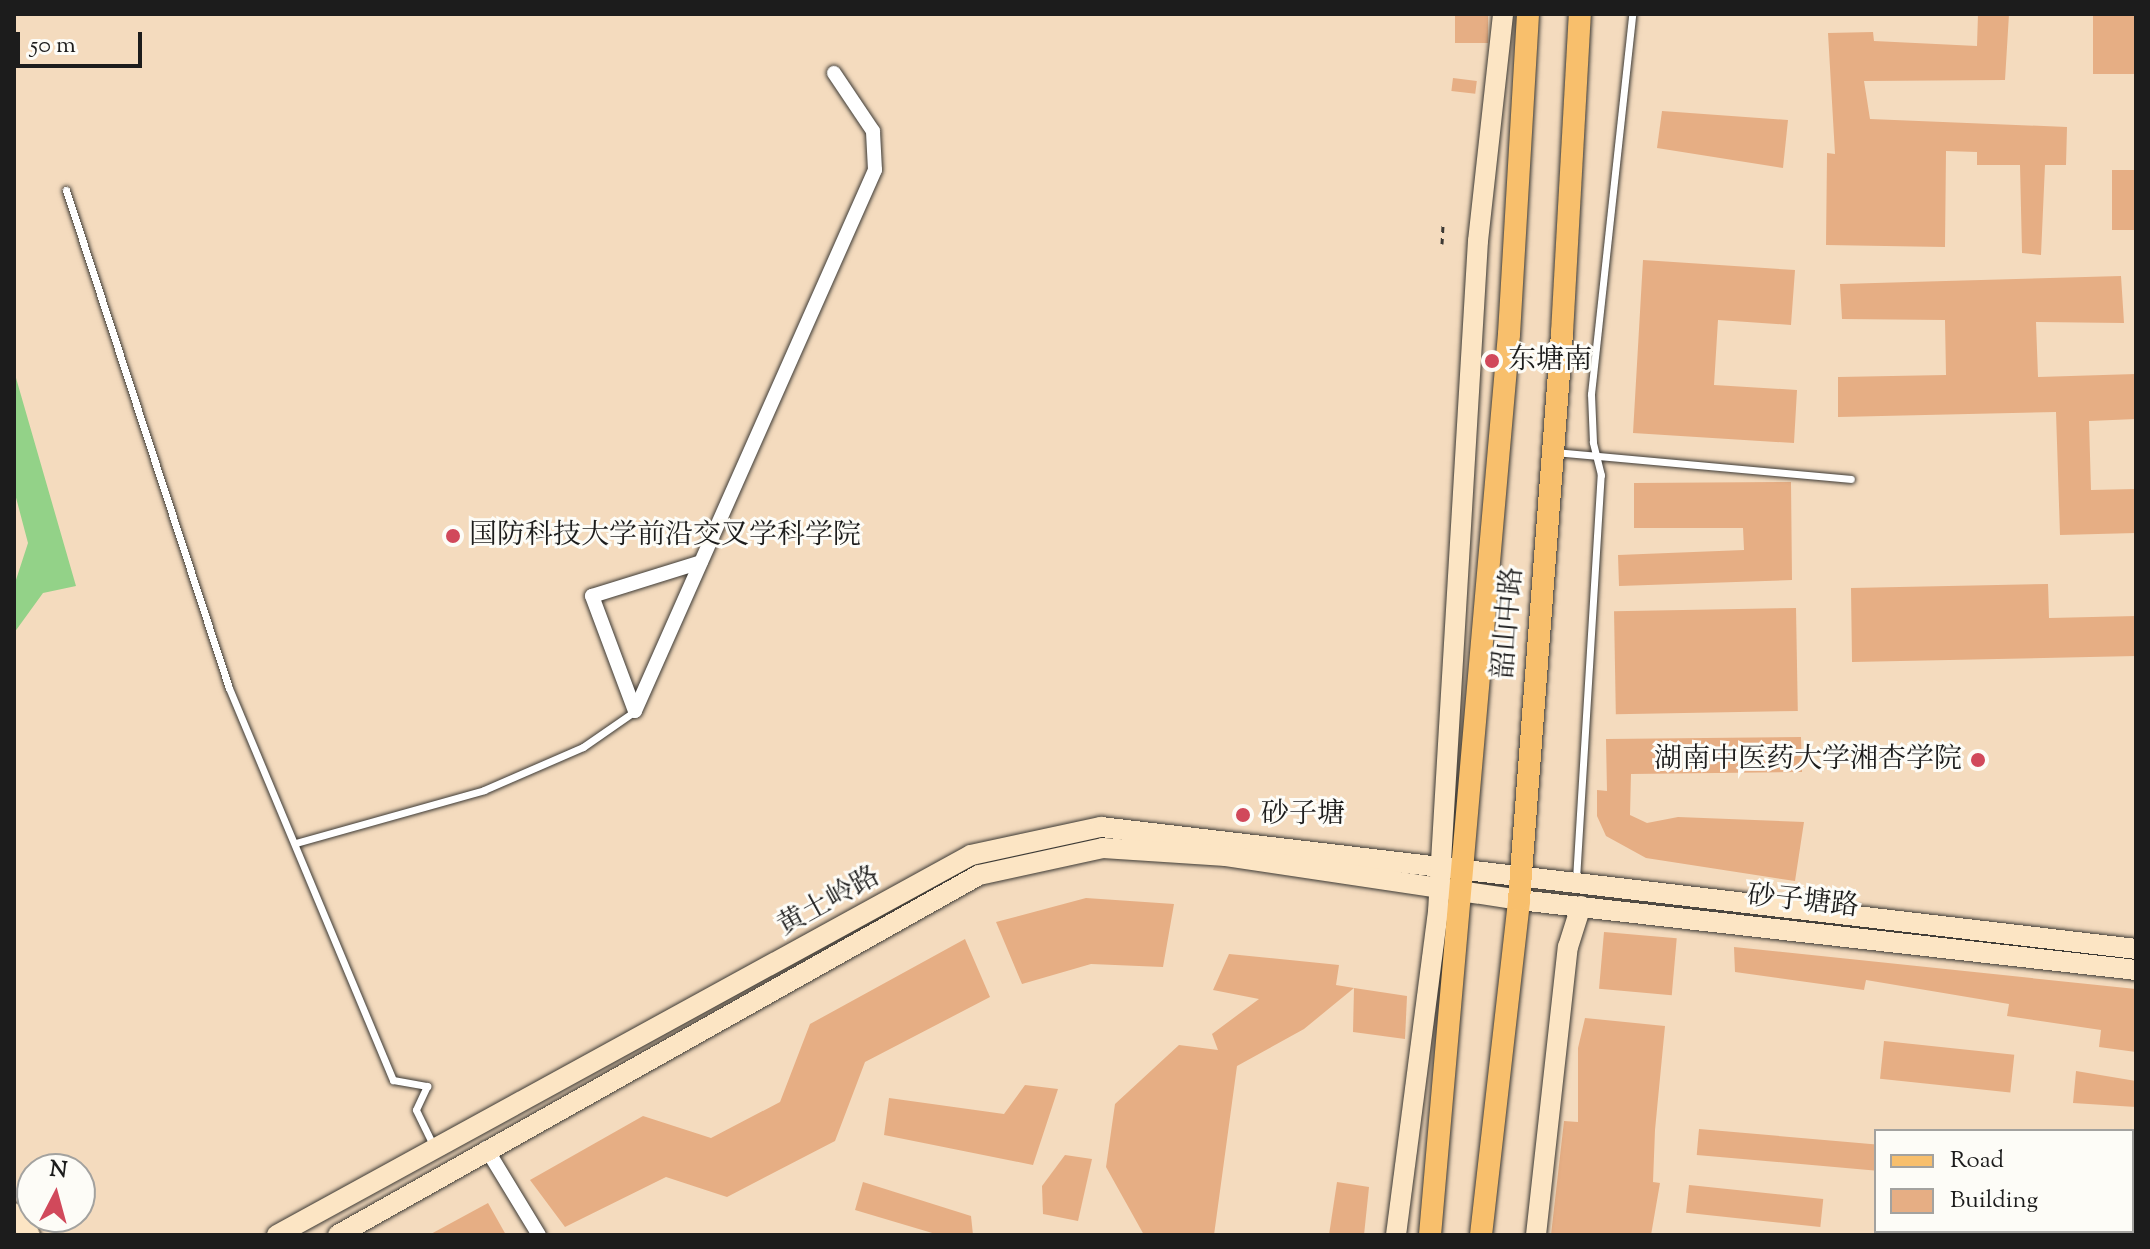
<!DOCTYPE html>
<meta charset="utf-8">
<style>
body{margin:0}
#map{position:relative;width:2150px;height:1249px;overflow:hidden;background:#f4dbbe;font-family:"Sorts Mill Goudy","Noto Serif SC",serif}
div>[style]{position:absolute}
.green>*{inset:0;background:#93d288}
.building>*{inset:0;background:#e6ae84;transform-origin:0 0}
.path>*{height:3px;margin-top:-1.5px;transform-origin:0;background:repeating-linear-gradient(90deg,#3c3934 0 6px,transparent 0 12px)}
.roads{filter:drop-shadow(0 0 2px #3c3934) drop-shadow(0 0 2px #3c3934)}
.lane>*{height:7px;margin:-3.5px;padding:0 3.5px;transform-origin:3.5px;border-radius:3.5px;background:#fff}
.street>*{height:14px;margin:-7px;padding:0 7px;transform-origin:7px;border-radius:7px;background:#fff}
.secondary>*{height:20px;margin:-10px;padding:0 10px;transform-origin:10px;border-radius:10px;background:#fce5c4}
.primary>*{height:22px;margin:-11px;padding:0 11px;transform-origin:11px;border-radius:11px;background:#f8bf6c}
.dots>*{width:22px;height:22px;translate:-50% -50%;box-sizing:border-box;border:4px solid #fdfcf7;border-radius:50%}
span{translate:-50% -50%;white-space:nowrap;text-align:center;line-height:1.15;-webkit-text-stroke:6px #fdfcf7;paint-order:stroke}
.poi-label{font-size:28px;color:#1c1c1c}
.left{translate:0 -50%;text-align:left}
.right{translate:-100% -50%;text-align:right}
.street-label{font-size:28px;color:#1c1c1c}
.frame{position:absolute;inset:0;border:16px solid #1c1c1c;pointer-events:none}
.legend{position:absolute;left:1874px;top:1129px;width:260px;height:104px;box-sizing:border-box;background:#fdfcf7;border:2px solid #a3a29f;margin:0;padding:10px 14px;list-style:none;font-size:24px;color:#1c1c1c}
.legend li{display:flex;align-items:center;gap:16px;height:40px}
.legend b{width:40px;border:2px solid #a3a29f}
.north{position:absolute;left:16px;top:1153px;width:80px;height:80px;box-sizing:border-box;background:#fdfcf7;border:2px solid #a3a29f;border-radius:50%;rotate:6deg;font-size:22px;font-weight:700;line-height:32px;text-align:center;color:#1c1c1c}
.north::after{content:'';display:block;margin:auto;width:28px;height:36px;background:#d1495b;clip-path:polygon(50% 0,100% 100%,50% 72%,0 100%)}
.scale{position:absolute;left:16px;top:32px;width:126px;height:36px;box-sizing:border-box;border:4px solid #1c1c1c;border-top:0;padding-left:10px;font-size:24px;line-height:28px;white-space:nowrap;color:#1c1c1c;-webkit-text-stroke:6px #fdfcf7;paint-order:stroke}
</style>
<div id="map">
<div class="green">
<i style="clip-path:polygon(14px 371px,76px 586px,43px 593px,14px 633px,14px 586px,28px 543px,14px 490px)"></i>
</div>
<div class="building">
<i style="left:1455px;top:14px;width:33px;height:29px"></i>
<i style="clip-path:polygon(1978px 14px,2009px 14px,2005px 80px,1864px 81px,1870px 119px,2067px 127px,2066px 165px,2045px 165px,2041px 255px,2022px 253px,2020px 165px,1977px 165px,1977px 152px,1946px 151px,1945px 247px,1826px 245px,1827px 153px,1835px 154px,1828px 33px,1873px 32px,1874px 41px,1977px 46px)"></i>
<i style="left:2093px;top:14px;width:43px;height:60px"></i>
<i style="left:1453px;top:78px;width:24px;height:13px;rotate:7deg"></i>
<i style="clip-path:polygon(1662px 111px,1788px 120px,1783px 168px,1657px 148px)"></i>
<i style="left:2112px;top:170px;width:24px;height:60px"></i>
<i style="clip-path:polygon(1643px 260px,1795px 270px,1791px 325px,1718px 320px,1714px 385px,1797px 390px,1794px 443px,1633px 433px)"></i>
<i style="clip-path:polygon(2121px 276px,2124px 323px,2036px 322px,2038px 377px,2136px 374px,2136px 419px,2089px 421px,2091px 490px,2136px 489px,2136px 533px,2060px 535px,2056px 412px,1838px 417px,1838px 377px,1946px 375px,1945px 320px,1842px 319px,1840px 284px)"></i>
<i style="clip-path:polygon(1791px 482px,1792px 580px,1619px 586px,1618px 555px,1744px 550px,1743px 528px,1634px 528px,1634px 483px)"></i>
<i style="clip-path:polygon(2048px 584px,2049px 618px,2136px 616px,2136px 656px,1852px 662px,1851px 588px)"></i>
<i style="left:1796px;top:608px;width:103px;height:182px;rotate:89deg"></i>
<i style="clip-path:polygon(1801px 737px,1802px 772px,1631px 774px,1630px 815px,1647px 823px,1678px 817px,1804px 822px,1795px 881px,1646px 858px,1606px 836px,1597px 816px,1597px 790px,1607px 791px,1606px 739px)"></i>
<i style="clip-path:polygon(1086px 898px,1174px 904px,1163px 967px,1091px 964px,1022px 984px,996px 922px)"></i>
<i style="left:1604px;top:932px;width:73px;height:57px;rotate:5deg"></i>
<i style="clip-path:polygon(965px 939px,990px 997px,865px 1062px,835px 1141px,727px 1197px,666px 1177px,565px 1227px,530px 1180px,643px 1116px,711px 1138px,780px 1102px,810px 1024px)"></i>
<i style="clip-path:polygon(1734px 947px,2136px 989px,2136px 1052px,2099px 1047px,2101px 1030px,2007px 1016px,2009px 1004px,1866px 980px,1864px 990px,1735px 972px)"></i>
<i style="clip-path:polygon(1229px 954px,1339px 965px,1336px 985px,1354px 988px,1304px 1029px,1237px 1066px,1214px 1235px,1144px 1235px,1106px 1167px,1115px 1104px,1179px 1045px,1218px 1050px,1212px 1034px,1259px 999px,1213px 990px)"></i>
<i style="clip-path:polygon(1354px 988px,1407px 996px,1405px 1039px,1353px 1032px)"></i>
<i style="clip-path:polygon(1585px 1018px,1665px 1026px,1655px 1130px,1653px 1182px,1660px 1183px,1651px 1235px,1551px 1235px,1564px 1121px,1578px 1122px,1578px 1048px)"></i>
<i style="left:1884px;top:1041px;width:131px;height:38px;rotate:6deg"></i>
<i style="clip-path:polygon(2076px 1071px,2136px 1081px,2136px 1107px,2073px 1103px)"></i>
<i style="clip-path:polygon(1025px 1085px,1058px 1089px,1033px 1165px,884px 1135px,889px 1098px,1004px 1114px)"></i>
<i style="left:1699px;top:1129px;width:178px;height:26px;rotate:5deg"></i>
<i style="clip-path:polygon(1065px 1155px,1092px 1159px,1078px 1221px,1043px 1214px,1042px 1186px)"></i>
<i style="clip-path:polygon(863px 1182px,971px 1216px,973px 1235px,939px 1235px,855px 1210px)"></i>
<i style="clip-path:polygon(1337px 1182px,1369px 1187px,1364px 1235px,1329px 1235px)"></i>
<i style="left:1689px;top:1185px;width:135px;height:28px;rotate:6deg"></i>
<i style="clip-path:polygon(488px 1203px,506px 1235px,429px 1235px)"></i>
</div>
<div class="path">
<i style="left:1607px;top:15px;width:1px;rotate:-90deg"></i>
<i style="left:1442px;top:244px;width:19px;rotate:-87deg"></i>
</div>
<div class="roads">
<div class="lane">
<i style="left:66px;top:190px;width:524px;rotate:71.88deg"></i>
<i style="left:229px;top:688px;width:425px;rotate:67.3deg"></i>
<i style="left:393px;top:1080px;width:35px;rotate:10deg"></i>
<i style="left:427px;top:1086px;width:26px;rotate:115deg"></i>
<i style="left:416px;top:1110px;width:39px;rotate:64deg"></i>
<i style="left:1555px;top:452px;width:297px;rotate:5.2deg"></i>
<i style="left:296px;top:843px;width:195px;rotate:-15.7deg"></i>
<i style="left:484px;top:790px;width:108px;rotate:-23.5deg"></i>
<i style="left:583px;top:747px;width:63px;rotate:-34.7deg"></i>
<i style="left:1576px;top:879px;width:405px;rotate:-86.5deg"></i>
<i style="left:1601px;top:475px;width:34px;rotate:-104deg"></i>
<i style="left:1593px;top:442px;width:48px;rotate:-92.4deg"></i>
<i style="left:1591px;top:394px;width:382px;rotate:-83.8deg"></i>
</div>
<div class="street">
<i style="left:635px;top:711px;width:592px;rotate:-66.08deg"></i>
<i style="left:875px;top:170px;width:39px;rotate:-93deg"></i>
<i style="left:873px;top:131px;width:70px;rotate:-123.9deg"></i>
<i style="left:635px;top:711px;width:123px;rotate:-110.5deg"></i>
<i style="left:592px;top:596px;width:114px;rotate:-17.3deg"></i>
<i style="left:486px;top:1148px;width:102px;rotate:58.7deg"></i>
</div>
<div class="secondary">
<i style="left:14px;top:1213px;width:27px;rotate:54deg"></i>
<i style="left:277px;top:1235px;width:791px;rotate:-28.7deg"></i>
<i style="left:971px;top:855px;width:133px;rotate:-12.2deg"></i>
<i style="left:1101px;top:827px;width:1042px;rotate:6.72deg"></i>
<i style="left:338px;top:1235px;width:735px;rotate:-29.32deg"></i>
<i style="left:979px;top:875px;width:127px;rotate:-12.3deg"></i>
<i style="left:1103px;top:848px;width:123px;rotate:3.7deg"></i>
<i style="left:1226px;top:856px;width:296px;rotate:8.5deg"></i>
<i style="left:1519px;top:900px;width:621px;rotate:6.47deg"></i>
<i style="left:1396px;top:1235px;width:326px;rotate:-82.6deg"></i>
<i style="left:1438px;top:912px;width:672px;rotate:-86.59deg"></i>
<i style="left:1478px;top:241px;width:228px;rotate:-83.7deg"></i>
<i style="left:1536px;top:1235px;width:290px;rotate:-83.7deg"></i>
<i style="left:1568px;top:947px;width:43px;rotate:-72.4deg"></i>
</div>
<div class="primary">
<i style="left:1430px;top:1235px;width:904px;rotate:-84.99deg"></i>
<i style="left:1509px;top:334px;width:321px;rotate:-86.6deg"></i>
<i style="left:1481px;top:1235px;width:337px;rotate:-83.5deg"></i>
<i style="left:1519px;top:900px;width:569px;rotate:-85.66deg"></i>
<i style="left:1562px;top:333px;width:320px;rotate:-86.8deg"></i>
</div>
</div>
<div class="dots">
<i style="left:1492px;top:361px;background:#d1495b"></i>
<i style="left:453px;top:536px;background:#d1495b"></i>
<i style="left:1978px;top:760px;background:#d1495b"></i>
<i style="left:1243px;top:815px;background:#d1495b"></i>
</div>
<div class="poi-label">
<span class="left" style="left:1508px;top:361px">东塘南</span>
<span class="left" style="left:469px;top:536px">国防科技大学前沿交叉学科学院</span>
<span class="right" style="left:1962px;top:760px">湖南中医药大学湘杏学院</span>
<span class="left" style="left:1261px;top:815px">砂子塘</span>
</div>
<div class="street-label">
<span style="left:1509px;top:623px;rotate:-85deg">韶山中路</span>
<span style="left:829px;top:902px;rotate:-29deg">黄土岭路</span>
<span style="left:1803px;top:902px;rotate:6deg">砂子塘路</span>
</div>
<div class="frame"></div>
<ul class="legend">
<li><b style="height:10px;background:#f8bf6c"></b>Road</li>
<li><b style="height:22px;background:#e6ae84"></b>Building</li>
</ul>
<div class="north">N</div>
<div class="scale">50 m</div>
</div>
